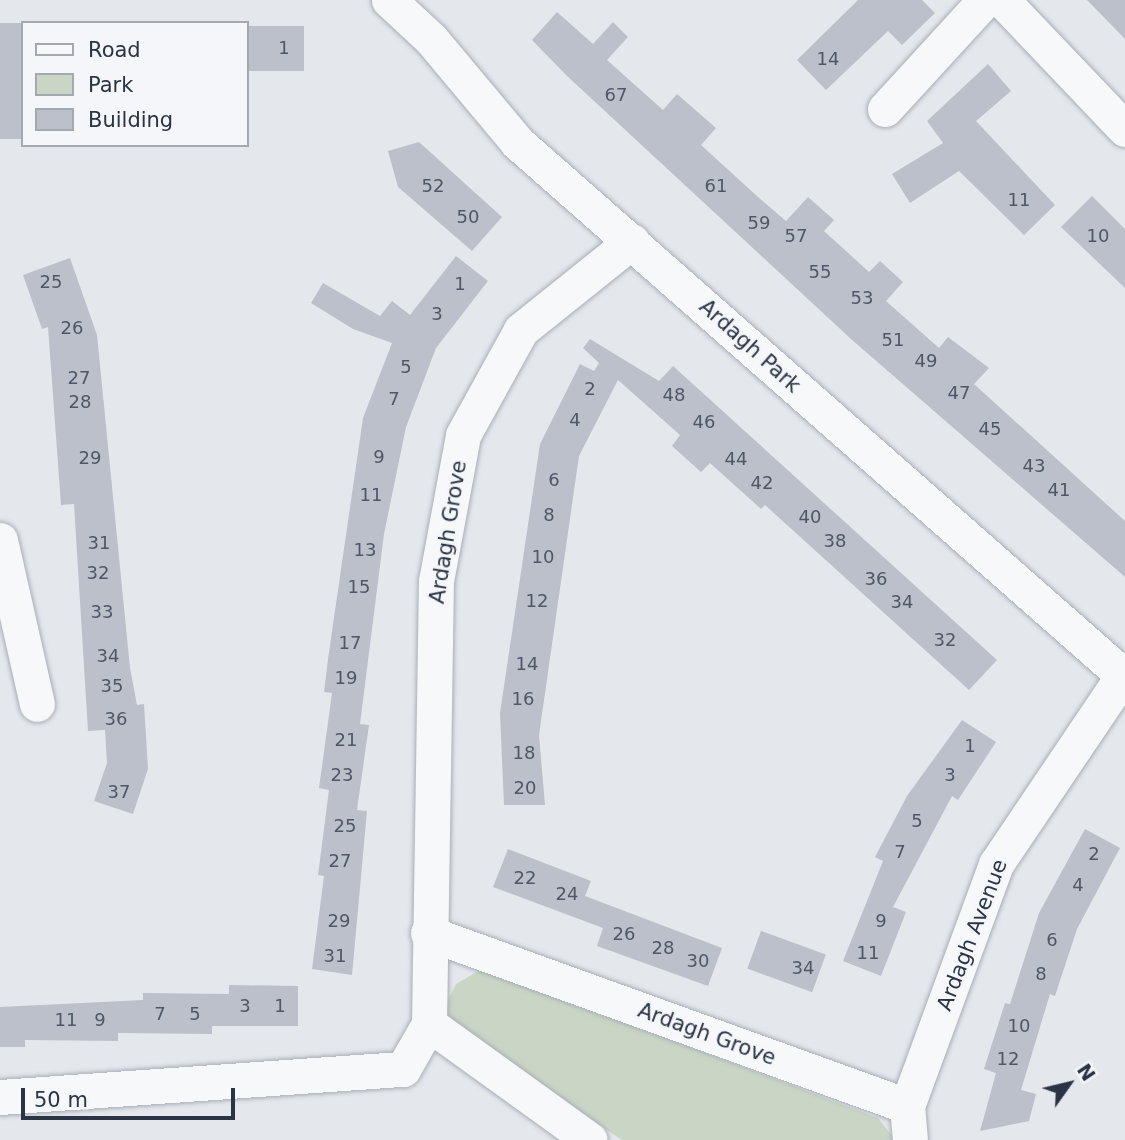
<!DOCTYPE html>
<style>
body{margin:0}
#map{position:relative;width:1125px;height:1140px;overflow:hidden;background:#e4e7ec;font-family:"DejaVu Sans",sans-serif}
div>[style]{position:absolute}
.green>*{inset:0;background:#c9d6c5}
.building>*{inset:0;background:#bbc0ca;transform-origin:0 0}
.roads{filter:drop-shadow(0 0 2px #a9aeb7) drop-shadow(0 0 2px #a9aeb7)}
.minor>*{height:35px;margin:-17.5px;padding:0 17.5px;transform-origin:17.5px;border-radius:17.5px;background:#f7f8fa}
span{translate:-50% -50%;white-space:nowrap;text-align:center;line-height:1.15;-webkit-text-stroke:5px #f4f6f9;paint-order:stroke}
.number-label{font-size:18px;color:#4f5766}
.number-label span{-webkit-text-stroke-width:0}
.street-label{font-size:21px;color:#2b3445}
.legend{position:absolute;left:21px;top:21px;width:228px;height:126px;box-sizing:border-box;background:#f4f6f9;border:2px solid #a4a8b1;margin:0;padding:9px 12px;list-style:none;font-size:21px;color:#2b3445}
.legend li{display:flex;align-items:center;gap:14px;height:35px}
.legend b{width:35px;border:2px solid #a4a8b1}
.north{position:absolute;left:1034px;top:1049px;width:70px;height:70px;-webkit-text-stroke:5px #f4f6f9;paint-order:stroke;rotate:56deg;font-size:19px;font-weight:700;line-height:28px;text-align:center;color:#2b3445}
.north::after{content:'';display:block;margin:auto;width:24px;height:32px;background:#2b3445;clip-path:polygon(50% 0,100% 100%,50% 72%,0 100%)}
.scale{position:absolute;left:21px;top:1088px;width:214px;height:32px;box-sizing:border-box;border:4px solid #2b3445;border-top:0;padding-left:9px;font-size:21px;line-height:24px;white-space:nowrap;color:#2b3445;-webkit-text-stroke:5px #f4f6f9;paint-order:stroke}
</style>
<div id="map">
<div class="green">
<i style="clip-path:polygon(482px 969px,878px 1118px,895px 1140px,622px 1140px,453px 1028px,444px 1008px,456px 984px)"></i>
</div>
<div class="building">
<i style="clip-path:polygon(858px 0,922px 0,935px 13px,902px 45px,888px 31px,826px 90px,797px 60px)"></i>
<i style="clip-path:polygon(1087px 0,1125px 0,1125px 39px)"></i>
<i style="clip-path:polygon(557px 12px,593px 44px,613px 22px,628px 37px,607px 60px,663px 110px,677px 94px,716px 128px,701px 145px,758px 197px,786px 221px,808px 197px,834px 220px,824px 231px,869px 272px,880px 261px,903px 282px,886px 301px,939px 348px,948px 337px,989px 368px,974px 384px,1125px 521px,1125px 577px,851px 339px,566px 75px,532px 40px)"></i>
<i style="left:23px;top:23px;width:116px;height:23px;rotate:90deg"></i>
<i style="left:247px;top:26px;width:57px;height:45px"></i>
<i style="clip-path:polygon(988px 64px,1011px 91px,976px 121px,1055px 205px,1024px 235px,959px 171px,910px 203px,892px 174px,943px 143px,927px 121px)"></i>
<i style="clip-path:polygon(419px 142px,502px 217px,472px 251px,398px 187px,388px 151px)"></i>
<i style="clip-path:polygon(1092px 196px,1125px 229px,1125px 288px,1061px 227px)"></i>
<i style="clip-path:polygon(456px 256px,488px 281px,436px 348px,406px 427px,384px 534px,360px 724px,369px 725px,357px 810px,367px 811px,352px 975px,312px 969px,324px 876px,318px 875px,329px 790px,319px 788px,332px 693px,324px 692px,328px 659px,363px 418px,392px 343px,353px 329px,311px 303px,323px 283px,380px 316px,392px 301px,410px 315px)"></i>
<i style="clip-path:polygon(70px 258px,97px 335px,130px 668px,137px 705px,144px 704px,148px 769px,133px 814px,94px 801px,107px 763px,105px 730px,88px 731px,74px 504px,61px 505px,48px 327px,42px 329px,23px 275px)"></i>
<i style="clip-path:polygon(590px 339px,659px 381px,673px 366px,997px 660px,969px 690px,765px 505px,761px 509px,710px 463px,701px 472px,672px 446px,680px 435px,618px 380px,579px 456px,539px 735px,545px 805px,504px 805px,500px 713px,540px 444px,580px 364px,594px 371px,599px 363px,583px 348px)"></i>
<i style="clip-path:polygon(962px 720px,996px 742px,958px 800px,952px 796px,893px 907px,906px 912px,881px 976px,843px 961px,883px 861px,875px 857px,907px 796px)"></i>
<i style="clip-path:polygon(1085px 829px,1120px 848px,1077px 929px,1055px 996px,1050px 994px,1021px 1090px,1036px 1094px,1029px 1121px,980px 1131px,996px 1073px,984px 1069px,1005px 1003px,1010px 1004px,1039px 913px)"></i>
<i style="clip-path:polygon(508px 849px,591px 881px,585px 896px,722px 948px,708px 986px,597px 946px,603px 928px,493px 887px)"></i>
<i style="left:761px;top:931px;width:69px;height:40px;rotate:20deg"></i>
<i style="clip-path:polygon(229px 985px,298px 986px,298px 1026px,212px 1026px,212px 1034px,118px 1033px,118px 1041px,25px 1040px,25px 1047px,0 1047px,0 1007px,143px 1000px,143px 993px,229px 994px)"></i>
</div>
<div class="roads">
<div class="minor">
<i style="left:389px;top:0;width:57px;rotate:42.9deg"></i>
<i style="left:431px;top:39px;width:136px;rotate:50.1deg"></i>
<i style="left:518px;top:143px;width:808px;rotate:41.34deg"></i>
<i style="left:1002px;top:0;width:178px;rotate:46.4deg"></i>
<i style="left:885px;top:109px;width:148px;rotate:-47.5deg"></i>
<i style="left:0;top:540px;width:168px;rotate:77.3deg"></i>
<i style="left:428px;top:933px;width:509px;rotate:19.86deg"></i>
<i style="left:429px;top:1024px;width:443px;rotate:-89.1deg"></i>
<i style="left:436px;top:581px;width:148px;rotate:-79.5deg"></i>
<i style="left:463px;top:435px;width:120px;rotate:-61.1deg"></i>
<i style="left:521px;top:330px;width:142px;rotate:-38.7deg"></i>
<i style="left:429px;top:1024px;width:198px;rotate:35.8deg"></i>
<i style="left:0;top:1097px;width:404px;rotate:-4deg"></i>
<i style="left:403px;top:1069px;width:52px;rotate:-60deg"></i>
<i style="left:910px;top:1140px;width:34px;rotate:-95deg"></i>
<i style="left:907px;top:1106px;width:258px;rotate:-69.8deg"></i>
<i style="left:996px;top:864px;width:227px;rotate:-56deg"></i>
</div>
</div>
<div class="number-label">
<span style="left:284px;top:48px">1</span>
<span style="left:828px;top:59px">14</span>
<span style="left:616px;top:95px">67</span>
<span style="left:433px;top:186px">52</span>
<span style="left:716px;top:186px">61</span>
<span style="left:1019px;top:200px">11</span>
<span style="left:468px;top:217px">50</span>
<span style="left:759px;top:223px">59</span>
<span style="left:796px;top:236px">57</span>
<span style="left:1098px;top:236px">10</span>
<span style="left:820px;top:272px">55</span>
<span style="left:51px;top:282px">25</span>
<span style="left:460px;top:284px">1</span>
<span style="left:862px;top:298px">53</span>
<span style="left:437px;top:314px">3</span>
<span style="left:72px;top:328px">26</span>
<span style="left:893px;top:340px">51</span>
<span style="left:926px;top:361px">49</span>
<span style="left:406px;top:367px">5</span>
<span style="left:79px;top:378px">27</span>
<span style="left:590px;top:389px">2</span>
<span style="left:959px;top:393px">47</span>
<span style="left:674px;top:395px">48</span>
<span style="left:394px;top:399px">7</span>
<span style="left:80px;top:402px">28</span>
<span style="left:575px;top:420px">4</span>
<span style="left:704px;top:422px">46</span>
<span style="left:990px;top:429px">45</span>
<span style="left:379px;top:457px">9</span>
<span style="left:90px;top:458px">29</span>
<span style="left:736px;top:459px">44</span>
<span style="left:1034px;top:466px">43</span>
<span style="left:554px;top:480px">6</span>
<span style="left:762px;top:483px">42</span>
<span style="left:1059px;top:490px">41</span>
<span style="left:371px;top:495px">11</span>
<span style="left:549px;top:515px">8</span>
<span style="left:810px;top:517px">40</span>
<span style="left:835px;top:541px">38</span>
<span style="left:99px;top:543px">31</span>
<span style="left:365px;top:550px">13</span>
<span style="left:543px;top:557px">10</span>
<span style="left:98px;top:573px">32</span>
<span style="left:876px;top:579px">36</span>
<span style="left:359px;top:587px">15</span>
<span style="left:537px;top:601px">12</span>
<span style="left:902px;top:602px">34</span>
<span style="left:102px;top:612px">33</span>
<span style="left:945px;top:640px">32</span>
<span style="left:350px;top:643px">17</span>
<span style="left:108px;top:656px">34</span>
<span style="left:527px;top:664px">14</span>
<span style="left:346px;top:678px">19</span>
<span style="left:112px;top:686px">35</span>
<span style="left:523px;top:699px">16</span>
<span style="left:116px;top:719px">36</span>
<span style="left:346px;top:740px">21</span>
<span style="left:970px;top:746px">1</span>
<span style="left:524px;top:753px">18</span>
<span style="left:342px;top:775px">23</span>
<span style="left:950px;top:775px">3</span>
<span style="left:525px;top:788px">20</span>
<span style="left:119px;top:792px">37</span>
<span style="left:917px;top:821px">5</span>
<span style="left:345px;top:826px">25</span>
<span style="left:900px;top:852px">7</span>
<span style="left:1094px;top:854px">2</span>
<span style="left:340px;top:861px">27</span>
<span style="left:525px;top:878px">22</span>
<span style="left:1078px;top:885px">4</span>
<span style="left:567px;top:894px">24</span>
<span style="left:339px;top:921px">29</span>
<span style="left:881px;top:921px">9</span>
<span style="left:624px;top:934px">26</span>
<span style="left:1052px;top:940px">6</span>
<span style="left:663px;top:948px">28</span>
<span style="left:868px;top:953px">11</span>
<span style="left:335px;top:956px">31</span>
<span style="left:698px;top:961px">30</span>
<span style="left:803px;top:968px">34</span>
<span style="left:1041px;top:974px">8</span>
<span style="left:245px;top:1006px">3</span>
<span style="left:280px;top:1006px">1</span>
<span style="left:160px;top:1014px">7</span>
<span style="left:195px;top:1014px">5</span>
<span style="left:66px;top:1020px">11</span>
<span style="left:100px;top:1020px">9</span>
<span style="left:1019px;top:1026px">10</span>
<span style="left:1008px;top:1059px">12</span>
</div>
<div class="street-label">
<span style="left:750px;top:346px;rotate:42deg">Ardagh Park</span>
<span style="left:448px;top:532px;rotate:-81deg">Ardagh Grove</span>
<span style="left:972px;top:935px;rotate:-69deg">Ardagh Avenue</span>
<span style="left:707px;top:1034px;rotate:20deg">Ardagh Grove</span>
</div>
<ul class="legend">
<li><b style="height:9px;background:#f7f8fa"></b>Road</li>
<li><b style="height:19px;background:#c9d6c5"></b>Park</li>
<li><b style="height:19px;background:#bbc0ca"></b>Building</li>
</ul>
<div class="north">N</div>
<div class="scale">50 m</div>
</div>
